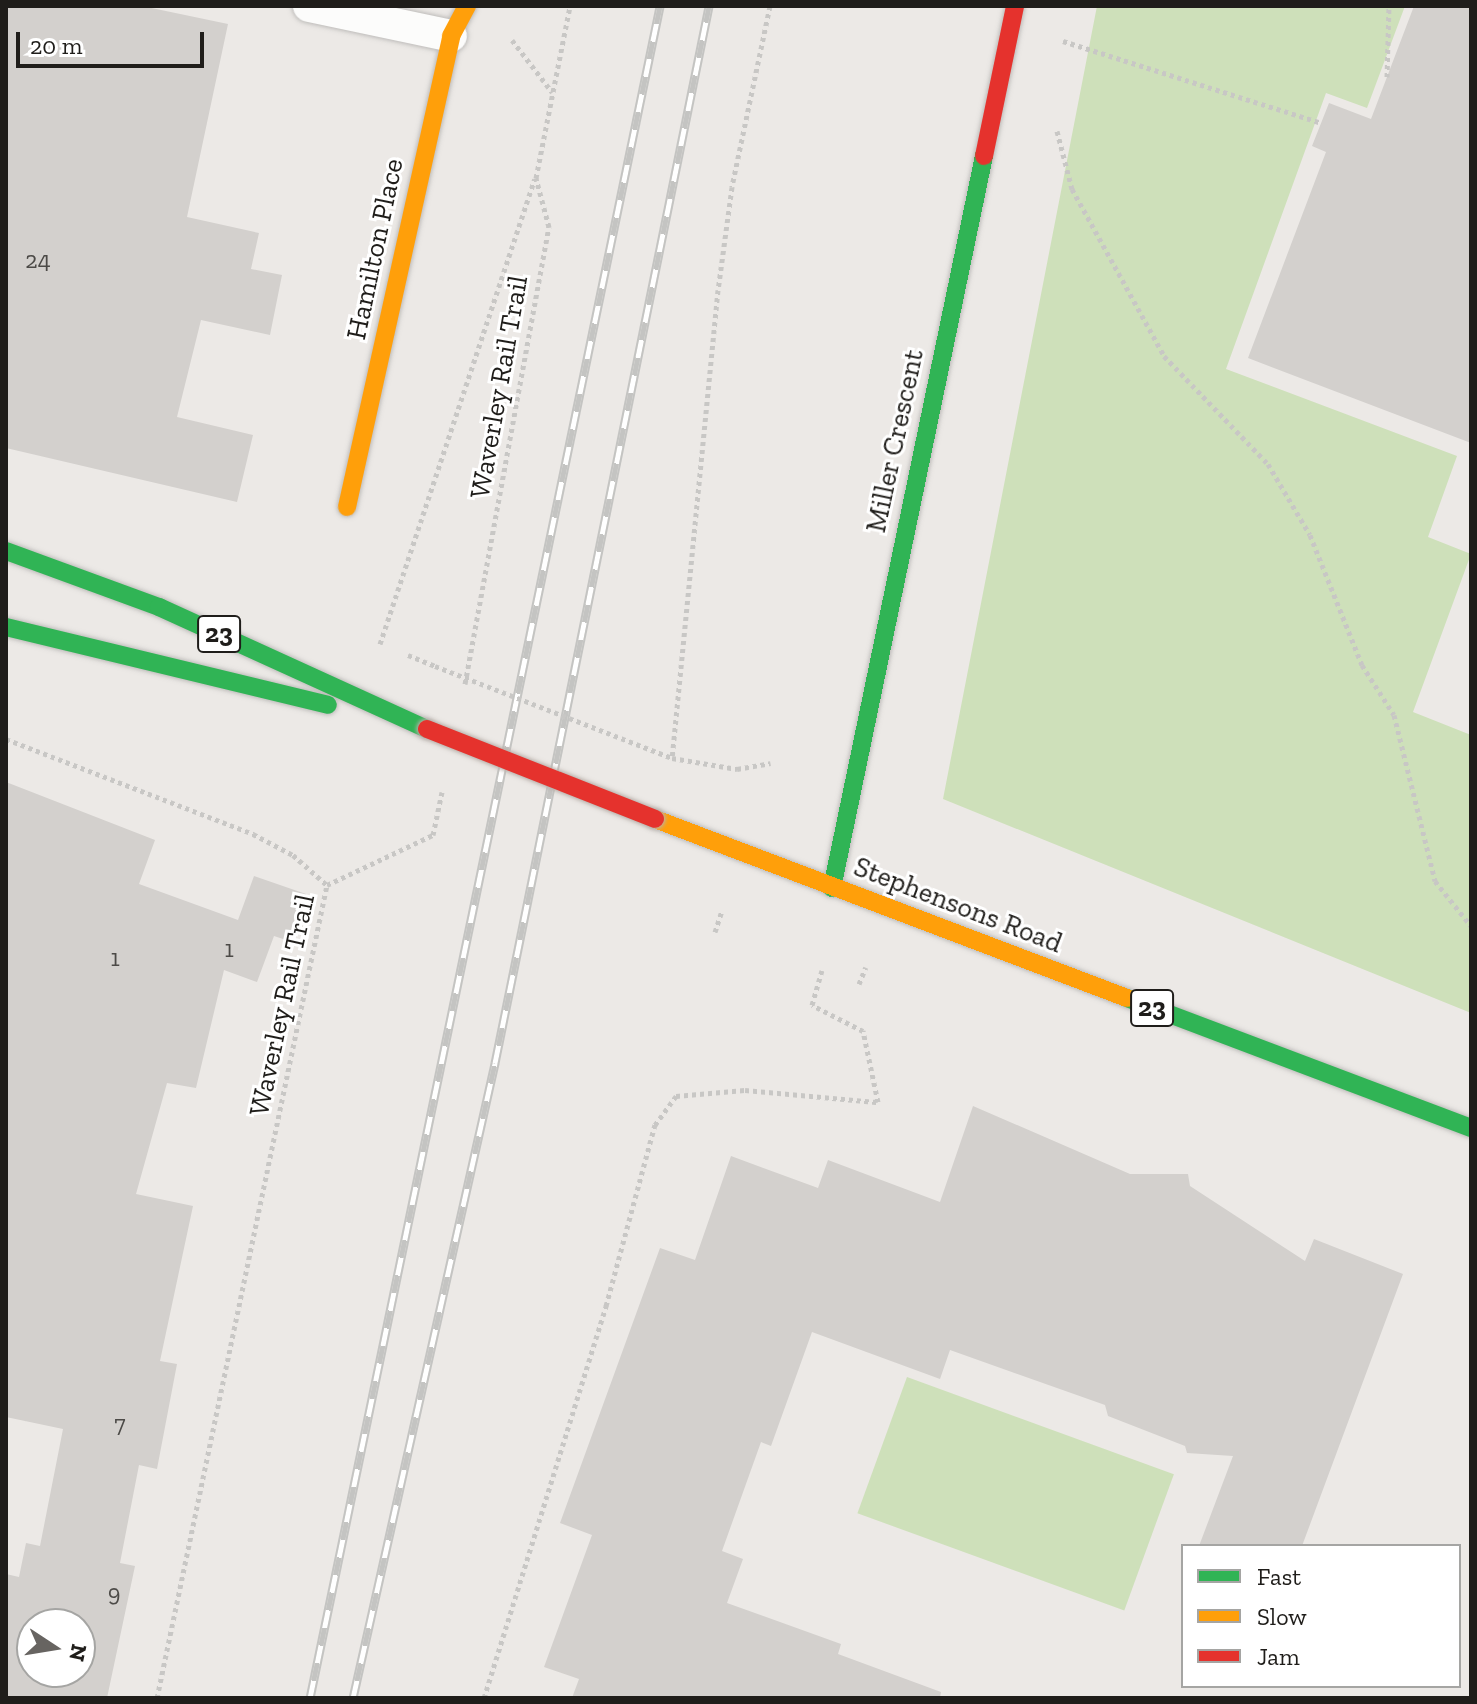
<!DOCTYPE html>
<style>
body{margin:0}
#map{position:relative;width:1477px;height:1704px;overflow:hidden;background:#ece9e6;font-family:"Zilla Slab",serif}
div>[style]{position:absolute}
.green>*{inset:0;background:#cee0ba;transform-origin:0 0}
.building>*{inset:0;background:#d3d0cd}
.path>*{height:5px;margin-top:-2.5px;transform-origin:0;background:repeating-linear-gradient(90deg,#c8c7c5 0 4px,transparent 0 8px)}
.roads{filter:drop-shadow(0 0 2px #bfbdbb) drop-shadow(0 0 2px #bfbdbb)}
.lane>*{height:32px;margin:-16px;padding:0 16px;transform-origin:16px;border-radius:16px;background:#fcfcfb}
.fast>*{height:18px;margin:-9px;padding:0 9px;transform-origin:9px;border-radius:9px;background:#30b455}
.slow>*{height:18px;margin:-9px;padding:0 9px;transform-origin:9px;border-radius:9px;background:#ff9f0a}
.jam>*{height:18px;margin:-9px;padding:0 9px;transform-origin:9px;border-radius:9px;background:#e5322d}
.rail>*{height:9px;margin-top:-4.5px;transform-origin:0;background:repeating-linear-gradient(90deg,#fff 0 18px,#c4c4c2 0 36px);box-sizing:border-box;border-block:2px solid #c4c4c2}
.path-bridge>*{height:5px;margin-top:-2.5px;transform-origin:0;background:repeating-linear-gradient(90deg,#c8c7c5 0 4px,transparent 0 8px)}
.bridges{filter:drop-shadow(0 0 2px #b9b0aa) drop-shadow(0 0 2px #b9b0aa)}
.jam-bridge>*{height:18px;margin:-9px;padding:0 9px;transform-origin:9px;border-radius:9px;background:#e5322d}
span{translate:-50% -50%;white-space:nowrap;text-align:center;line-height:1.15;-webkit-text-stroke:6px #fff;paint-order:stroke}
.number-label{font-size:24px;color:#4c4a47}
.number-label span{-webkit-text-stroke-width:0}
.shield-label span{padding:2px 6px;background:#fff;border:2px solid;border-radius:6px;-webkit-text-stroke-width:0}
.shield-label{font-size:26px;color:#1f1d1a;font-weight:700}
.street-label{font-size:28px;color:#1f1d1a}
.frame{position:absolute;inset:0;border:8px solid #1f1d1a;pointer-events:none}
.legend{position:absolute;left:1181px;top:1544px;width:280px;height:144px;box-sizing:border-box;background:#fff;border:2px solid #a5a5a3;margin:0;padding:10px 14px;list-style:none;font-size:24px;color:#1f1d1a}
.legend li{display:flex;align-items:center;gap:16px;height:40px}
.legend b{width:40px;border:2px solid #a5a5a3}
.north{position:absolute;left:16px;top:1608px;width:80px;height:80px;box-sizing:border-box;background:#fff;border:2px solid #a5a5a3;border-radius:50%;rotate:102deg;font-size:22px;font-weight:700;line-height:32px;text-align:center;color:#1f1d1a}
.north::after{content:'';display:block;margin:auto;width:28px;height:36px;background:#676461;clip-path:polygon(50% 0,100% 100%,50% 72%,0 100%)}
.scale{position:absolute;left:16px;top:32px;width:188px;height:36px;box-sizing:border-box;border:4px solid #1f1d1a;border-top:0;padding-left:10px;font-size:24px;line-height:28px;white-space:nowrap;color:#1f1d1a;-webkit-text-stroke:6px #fff;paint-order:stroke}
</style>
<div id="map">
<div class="green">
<i style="clip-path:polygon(1097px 6px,1405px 6px,1367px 108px,1326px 93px,1226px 369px,1457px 456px,1428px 537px,1471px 554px,1413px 712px,1471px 735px,1471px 1013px,943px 799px)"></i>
<i style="left:907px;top:1377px;width:284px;height:145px;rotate:20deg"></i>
</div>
<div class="building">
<i style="clip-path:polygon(6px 6px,142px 6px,228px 24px,187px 217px,259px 233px,251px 269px,282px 275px,270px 335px,201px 320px,177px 417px,253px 435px,237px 502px,6px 448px)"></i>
<i style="clip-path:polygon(1414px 6px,1471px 6px,1471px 443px,1248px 358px,1326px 152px,1312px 146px,1329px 103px,1371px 119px)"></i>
<i style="clip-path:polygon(evenodd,6px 782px,155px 840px,139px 884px,238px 920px,254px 876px,306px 894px,289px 941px,274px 936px,257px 982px,224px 970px,196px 1088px,167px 1083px,136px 1194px,193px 1206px,160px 1361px,177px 1364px,157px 1469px,139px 1465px,120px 1563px,135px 1566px,107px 1698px,6px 1698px,6px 1574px,19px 1577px,26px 1543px,40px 1546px,63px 1429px,6px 1417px,6px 782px,32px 1624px,80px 1624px,80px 1672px,32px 1672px,32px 1624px)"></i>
<i style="clip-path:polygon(973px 1106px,1130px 1174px,1188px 1174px,1190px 1186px,1305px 1261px,1314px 1239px,1403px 1274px,1302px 1546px,1199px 1546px,1233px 1456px,1187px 1453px,1185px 1446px,1108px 1416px,1105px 1405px,950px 1350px,940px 1379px,812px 1332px,771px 1446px,761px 1442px,722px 1551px,743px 1559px,727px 1603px,841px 1644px,838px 1654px,941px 1692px,940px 1698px,572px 1698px,579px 1679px,544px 1667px,592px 1535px,560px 1523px,660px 1248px,695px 1260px,731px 1156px,818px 1188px,828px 1160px,940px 1202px)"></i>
</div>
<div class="path">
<i style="left:770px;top:6px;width:185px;rotate:101.9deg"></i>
<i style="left:732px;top:187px;width:104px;rotate:97.7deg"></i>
<i style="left:718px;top:290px;width:470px;rotate:95.6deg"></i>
<i style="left:672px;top:758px;width:66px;rotate:9.6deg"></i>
<i style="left:737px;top:769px;width:34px;rotate:-10deg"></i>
<i style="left:512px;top:40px;width:66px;rotate:52.4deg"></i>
<i style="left:1063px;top:41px;width:271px;rotate:17.6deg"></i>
<i style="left:1387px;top:77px;width:71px;rotate:-88.4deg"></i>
<i style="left:1057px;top:131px;width:60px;rotate:75.5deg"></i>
<i style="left:1072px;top:189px;width:191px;rotate:61.1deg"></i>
<i style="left:1164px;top:356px;width:150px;rotate:46.1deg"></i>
<i style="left:1268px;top:464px;width:82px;rotate:59.4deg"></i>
<i style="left:1310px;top:535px;width:140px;rotate:68.2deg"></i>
<i style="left:1362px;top:665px;width:59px;rotate:57.4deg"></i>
<i style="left:1394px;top:715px;width:171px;rotate:76.1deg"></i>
<i style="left:1435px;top:881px;width:58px;rotate:51.3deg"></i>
<i style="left:380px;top:644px;width:490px;rotate:-71.6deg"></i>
<i style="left:408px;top:655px;width:29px;rotate:22deg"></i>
<i style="left:465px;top:684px;width:465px;rotate:-79.6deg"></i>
<i style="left:549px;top:227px;width:51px;rotate:-104.9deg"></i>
<i style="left:536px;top:178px;width:175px;rotate:-78.8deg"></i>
<i style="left:6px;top:739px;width:265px;rotate:21deg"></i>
<i style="left:253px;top:834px;width:45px;rotate:27.7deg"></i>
<i style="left:293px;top:855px;width:45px;rotate:41.4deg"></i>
<i style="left:715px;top:932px;width:23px;rotate:-72deg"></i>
<i style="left:859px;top:984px;width:18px;rotate:-68deg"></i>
<i style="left:157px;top:1698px;width:831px;rotate:-78.19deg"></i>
<i style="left:327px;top:885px;width:117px;rotate:-25.3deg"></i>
<i style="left:433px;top:835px;width:44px;rotate:-78.2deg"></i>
<i style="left:484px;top:1698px;width:411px;rotate:-72.7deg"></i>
<i style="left:606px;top:1306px;width:188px;rotate:-74.9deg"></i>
<i style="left:655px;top:1125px;width:36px;rotate:-54deg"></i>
<i style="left:676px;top:1096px;width:69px;rotate:-5deg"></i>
<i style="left:745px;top:1090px;width:134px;rotate:5.2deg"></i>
<i style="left:878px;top:1102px;width:73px;rotate:-101.9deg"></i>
<i style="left:863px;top:1031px;width:57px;rotate:-153deg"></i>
<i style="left:812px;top:1005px;width:36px;rotate:-74deg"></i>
</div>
<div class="roads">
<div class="lane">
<i style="left:309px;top:6px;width:145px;rotate:11.9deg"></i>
</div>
<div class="fast">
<i style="left:6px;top:551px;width:163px;rotate:20.1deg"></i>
<i style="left:159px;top:607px;width:294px;rotate:24.5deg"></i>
<i style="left:6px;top:627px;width:331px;rotate:13.6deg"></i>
<i style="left:832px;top:888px;width:748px;rotate:-78.27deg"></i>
<i style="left:1127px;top:998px;width:368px;rotate:20.7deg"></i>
</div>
<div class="slow">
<i style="left:347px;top:507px;width:482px;rotate:-77.5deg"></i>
<i style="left:451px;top:36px;width:34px;rotate:-62deg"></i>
<i style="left:655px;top:819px;width:505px;rotate:20.77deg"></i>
</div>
<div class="jam">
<i style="left:984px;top:156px;width:153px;rotate:-78.3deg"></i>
</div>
</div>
<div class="rail">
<i style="left:310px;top:1698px;width:1728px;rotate:-78.31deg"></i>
<i style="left:353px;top:1698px;width:651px;rotate:-77.39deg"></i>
<i style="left:495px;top:1063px;width:1078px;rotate:-78.55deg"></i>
</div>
<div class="path-bridge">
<i style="left:435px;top:666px;width:254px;rotate:21.2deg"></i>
</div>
<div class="bridges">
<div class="jam-bridge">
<i style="left:427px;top:729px;width:245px;rotate:21.5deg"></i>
</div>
</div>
<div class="number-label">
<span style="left:38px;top:260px">24</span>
<span style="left:229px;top:949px">1</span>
<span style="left:115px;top:958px">1</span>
<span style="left:120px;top:1424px">7</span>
<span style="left:114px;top:1593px">9</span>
</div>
<div class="shield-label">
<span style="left:219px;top:634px">23</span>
<span style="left:1152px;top:1008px">23</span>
</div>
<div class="street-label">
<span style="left:375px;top:249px;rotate:-78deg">Hamilton Place</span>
<span style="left:499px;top:387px;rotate:-80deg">Waverley Rail Trail</span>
<span style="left:895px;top:441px;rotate:-78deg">Miller Crescent</span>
<span style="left:958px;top:905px;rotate:21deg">Stephensons Road</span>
<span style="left:282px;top:1005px;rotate:-78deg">Waverley Rail Trail</span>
</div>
<div class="frame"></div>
<ul class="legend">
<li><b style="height:10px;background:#30b455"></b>Fast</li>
<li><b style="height:10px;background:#ff9f0a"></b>Slow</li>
<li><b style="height:10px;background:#e5322d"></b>Jam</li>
</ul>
<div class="north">N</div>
<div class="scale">20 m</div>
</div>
